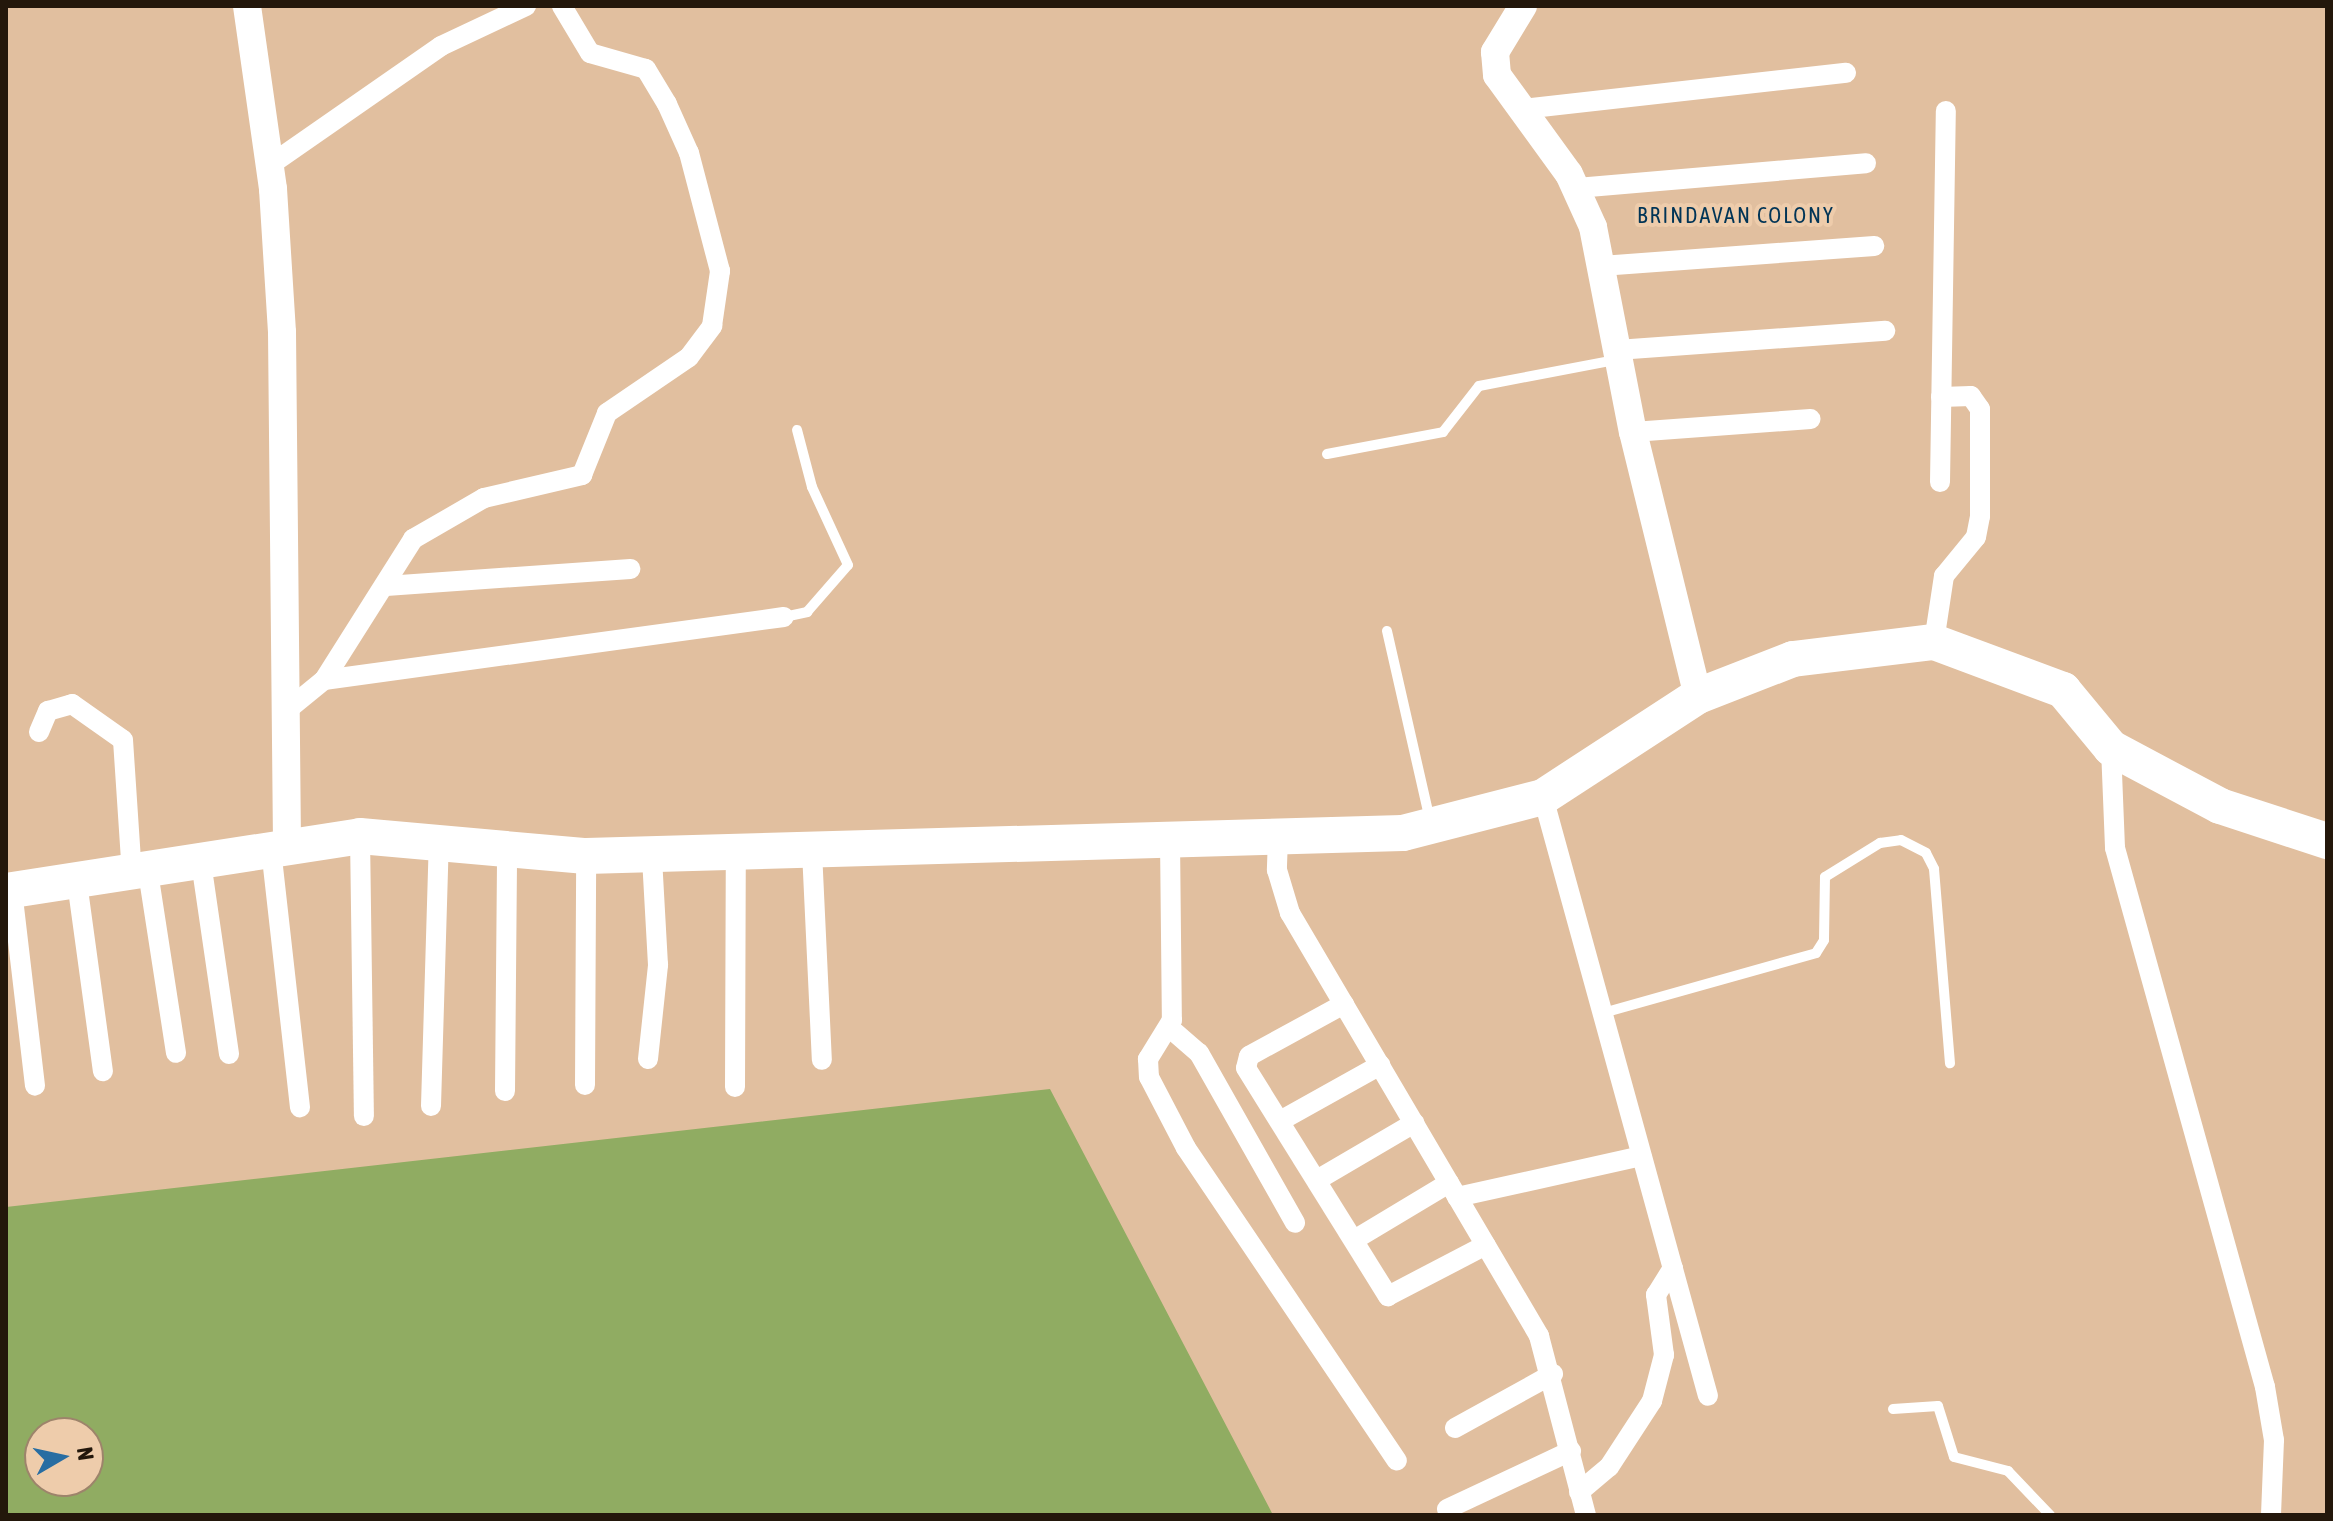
<!DOCTYPE html>
<style>
body{margin:0}
#map{position:relative;width:2333px;height:1521px;overflow:hidden;background:#e1bf9f;font-family:"Asap Condensed",sans-serif}
div>[style]{position:absolute}
.green>*{inset:0;background:#90ac62}
.lane>*{height:10px;margin:-5px;padding:0 5px;transform-origin:5px;border-radius:5px;background:#fff}
.street>*{height:20px;margin:-10px;padding:0 10px;transform-origin:10px;border-radius:10px;background:#fff}
.secondary>*{height:28px;margin:-14px;padding:0 14px;transform-origin:14px;border-radius:14px;background:#fff}
.highway>*{height:36px;margin:-18px;padding:0 18px;transform-origin:18px;border-radius:18px;background:#fff}
span{translate:-50% -50%;white-space:nowrap;text-align:center;line-height:1.15;-webkit-text-stroke:8px #eeccab;paint-order:stroke}
.neighbourhood-label{font-size:22px;color:#003456;letter-spacing:2px}
.frame{position:absolute;inset:0;border:8px solid #23170b;pointer-events:none}
.north{position:absolute;left:24px;top:1417px;width:80px;height:80px;box-sizing:border-box;background:#eeccab;border:2px solid #9d846b;border-radius:50%;rotate:81deg;font-size:22px;font-weight:700;line-height:32px;text-align:center;color:#23170b}
.north::after{content:'';display:block;margin:auto;width:28px;height:36px;background:#286da2;clip-path:polygon(50% 0,100% 100%,50% 72%,0 100%)}
</style>
<div id="map">
<div class="green">
<i style="clip-path:polygon(evenodd,1050px 1089px,1273px 1515px,6px 1515px,6px 1207px,1050px 1089px,40px 1433px,88px 1433px,88px 1481px,40px 1481px,40px 1433px)"></i>
</div>
<div class="lane">
<i style="left:1327px;top:454px;width:118px;rotate:-10.7deg"></i>
<i style="left:1443px;top:432px;width:58px;rotate:-52deg"></i>
<i style="left:1479px;top:386px;width:138px;rotate:-10.8deg"></i>
<i style="left:784px;top:617px;width:24px;rotate:-12deg"></i>
<i style="left:807px;top:612px;width:62px;rotate:-48.9deg"></i>
<i style="left:848px;top:565px;width:86px;rotate:-114.8deg"></i>
<i style="left:812px;top:487px;width:59px;rotate:-104.7deg"></i>
<i style="left:1387px;top:631px;width:194px;rotate:77.2deg"></i>
<i style="left:1603px;top:1013px;width:221px;rotate:-15.7deg"></i>
<i style="left:1816px;top:953px;width:15px;rotate:-58deg"></i>
<i style="left:1824px;top:940px;width:63px;rotate:-89.1deg"></i>
<i style="left:1825px;top:877px;width:65px;rotate:-31.7deg"></i>
<i style="left:1880px;top:843px;width:21px;rotate:-8deg"></i>
<i style="left:1901px;top:840px;width:28px;rotate:27deg"></i>
<i style="left:1926px;top:853px;width:18px;rotate:63deg"></i>
<i style="left:1934px;top:869px;width:195px;rotate:85.3deg"></i>
<i style="left:1893px;top:1409px;width:45px;rotate:-3.8deg"></i>
<i style="left:1938px;top:1406px;width:53px;rotate:72.6deg"></i>
<i style="left:1954px;top:1457px;width:56px;rotate:14.5deg"></i>
<i style="left:2008px;top:1471px;width:61px;rotate:46.3deg"></i>
</div>
<div class="street">
<i style="left:1523px;top:109px;width:325px;rotate:-6.4deg"></i>
<i style="left:270px;top:165px;width:208px;rotate:-34.8deg"></i>
<i style="left:441px;top:46px;width:94px;rotate:-25.2deg"></i>
<i style="left:1577px;top:188px;width:290px;rotate:-4.9deg"></i>
<i style="left:1601px;top:266px;width:274px;rotate:-4.2deg"></i>
<i style="left:1617px;top:350px;width:269px;rotate:-4.1deg"></i>
<i style="left:1633px;top:432px;width:178px;rotate:-4.2deg"></i>
<i style="left:1940px;top:482px;width:371px;rotate:-89.1deg"></i>
<i style="left:386px;top:586px;width:245px;rotate:-4deg"></i>
<i style="left:1934px;top:642px;width:67px;rotate:-81.4deg"></i>
<i style="left:1944px;top:576px;width:50px;rotate:-50.6deg"></i>
<i style="left:1976px;top:537px;width:21px;rotate:-79deg"></i>
<i style="left:1980px;top:516px;width:107px;rotate:-90deg"></i>
<i style="left:1980px;top:409px;width:16px;rotate:-125deg"></i>
<i style="left:1971px;top:396px;width:30px;rotate:178deg"></i>
<i style="left:324px;top:680px;width:464px;rotate:-7.8deg"></i>
<i style="left:286px;top:711px;width:49px;rotate:-39.2deg"></i>
<i style="left:324px;top:680px;width:167px;rotate:-57.7deg"></i>
<i style="left:413px;top:539px;width:82px;rotate:-30deg"></i>
<i style="left:484px;top:498px;width:101px;rotate:-13.2deg"></i>
<i style="left:582px;top:475px;width:67px;rotate:-68deg"></i>
<i style="left:607px;top:413px;width:99px;rotate:-34.3deg"></i>
<i style="left:689px;top:357px;width:39px;rotate:-53deg"></i>
<i style="left:712px;top:326px;width:56px;rotate:-81.7deg"></i>
<i style="left:720px;top:271px;width:122px;rotate:-104.7deg"></i>
<i style="left:689px;top:153px;width:54px;rotate:-114.2deg"></i>
<i style="left:667px;top:104px;width:41px;rotate:-121deg"></i>
<i style="left:646px;top:69px;width:58px;rotate:-164.1deg"></i>
<i style="left:590px;top:53px;width:55px;rotate:-120.8deg"></i>
<i style="left:39px;top:732px;width:23px;rotate:-67deg"></i>
<i style="left:48px;top:711px;width:25px;rotate:-16deg"></i>
<i style="left:72px;top:704px;width:62px;rotate:35.2deg"></i>
<i style="left:123px;top:740px;width:135px;rotate:86.2deg"></i>
<i style="left:2111px;top:748px;width:100px;rotate:87.7deg"></i>
<i style="left:2115px;top:848px;width:559px;rotate:74.45deg"></i>
<i style="left:2265px;top:1387px;width:54px;rotate:80.4deg"></i>
<i style="left:2274px;top:1440px;width:75px;rotate:92.3deg"></i>
<i style="left:1543px;top:797px;width:621px;rotate:74.6deg"></i>
<i style="left:360px;top:836px;width:280px;rotate:89.2deg"></i>
<i style="left:1278px;top:837px;width:33px;rotate:92deg"></i>
<i style="left:1277px;top:870px;width:45px;rotate:73.2deg"></i>
<i style="left:1290px;top:913px;width:491px;rotate:59.5deg"></i>
<i style="left:1539px;top:1336px;width:185px;rotate:75.3deg"></i>
<i style="left:1170px;top:840px;width:180px;rotate:89.4deg"></i>
<i style="left:1172px;top:1020px;width:46px;rotate:121.6deg"></i>
<i style="left:1148px;top:1059px;width:18px;rotate:87deg"></i>
<i style="left:1149px;top:1077px;width:80px;rotate:62.5deg"></i>
<i style="left:1186px;top:1148px;width:377px;rotate:56deg"></i>
<i style="left:271px;top:849px;width:260px;rotate:83.6deg"></i>
<i style="left:812px;top:851px;width:209px;rotate:87.3deg"></i>
<i style="left:201px;top:862px;width:194px;rotate:81.7deg"></i>
<i style="left:148px;top:872px;width:183px;rotate:81.2deg"></i>
<i style="left:77px;top:882px;width:191px;rotate:82.2deg"></i>
<i style="left:12px;top:890px;width:197px;rotate:83.3deg"></i>
<i style="left:1344px;top:1004px;width:108px;rotate:151.3deg"></i>
<i style="left:1249px;top:1056px;width:12px;rotate:104deg"></i>
<i style="left:1246px;top:1068px;width:269px;rotate:58.1deg"></i>
<i style="left:1388px;top:1296px;width:110px;rotate:-27.5deg"></i>
<i style="left:1171px;top:1029px;width:37px;rotate:41deg"></i>
<i style="left:1199px;top:1053px;width:195px;rotate:60.5deg"></i>
<i style="left:648px;top:1059px;width:95px;rotate:-83.9deg"></i>
<i style="left:658px;top:965px;width:109px;rotate:-93.2deg"></i>
<i style="left:585px;top:1085px;width:229px;rotate:-89.7deg"></i>
<i style="left:735px;top:1087px;width:234px;rotate:-89.8deg"></i>
<i style="left:505px;top:1091px;width:241px;rotate:-89.5deg"></i>
<i style="left:431px;top:1106px;width:264px;rotate:-88.3deg"></i>
<i style="left:1280px;top:1121px;width:115px;rotate:-29.2deg"></i>
<i style="left:1317px;top:1180px;width:113px;rotate:-30.4deg"></i>
<i style="left:1457px;top:1197px;width:189px;rotate:-12.5deg"></i>
<i style="left:1354px;top:1240px;width:111px;rotate:-31deg"></i>
<i style="left:1455px;top:1428px;width:112px;rotate:-28.9deg"></i>
<i style="left:1579px;top:1492px;width:39px;rotate:-40deg"></i>
<i style="left:1609px;top:1467px;width:79px;rotate:-56.9deg"></i>
<i style="left:1652px;top:1401px;width:48px;rotate:-75.4deg"></i>
<i style="left:1664px;top:1355px;width:61px;rotate:-97.6deg"></i>
<i style="left:1656px;top:1295px;width:32px;rotate:-58deg"></i>
<i style="left:1447px;top:1509px;width:137px;rotate:-25.1deg"></i>
</div>
<div class="secondary">
<i style="left:247px;top:6px;width:185px;rotate:81.9deg"></i>
<i style="left:273px;top:189px;width:143px;rotate:86.4deg"></i>
<i style="left:282px;top:332px;width:513px;rotate:89.44deg"></i>
<i style="left:1523px;top:6px;width:54px;rotate:121.3deg"></i>
<i style="left:1495px;top:52px;width:23px;rotate:85deg"></i>
<i style="left:1497px;top:75px;width:122px;rotate:54deg"></i>
<i style="left:1569px;top:174px;width:58px;rotate:65.6deg"></i>
<i style="left:1593px;top:227px;width:209px;rotate:79deg"></i>
<i style="left:1633px;top:432px;width:272px;rotate:76.2deg"></i>
</div>
<div class="highway">
<i style="left:6px;top:891px;width:358px;rotate:-8.8deg"></i>
<i style="left:360px;top:836px;width:227px;rotate:5.1deg"></i>
<i style="left:586px;top:856px;width:817px;rotate:-1.61deg"></i>
<i style="left:1403px;top:833px;width:145px;rotate:-14.4deg"></i>
<i style="left:1543px;top:797px;width:185px;rotate:-33.1deg"></i>
<i style="left:1698px;top:696px;width:102px;rotate:-21.3deg"></i>
<i style="left:1793px;top:659px;width:142px;rotate:-6.9deg"></i>
<i style="left:1934px;top:642px;width:138px;rotate:20.4deg"></i>
<i style="left:2063px;top:690px;width:75px;rotate:50.4deg"></i>
<i style="left:2111px;top:748px;width:123px;rotate:28deg"></i>
<i style="left:2220px;top:806px;width:113px;rotate:18.1deg"></i>
</div>
<div class="neighbourhood-label">
<span style="left:1736px;top:216px">BRINDAVAN COLONY</span>
</div>
<div class="frame"></div>
<div class="north">N</div>
</div>
